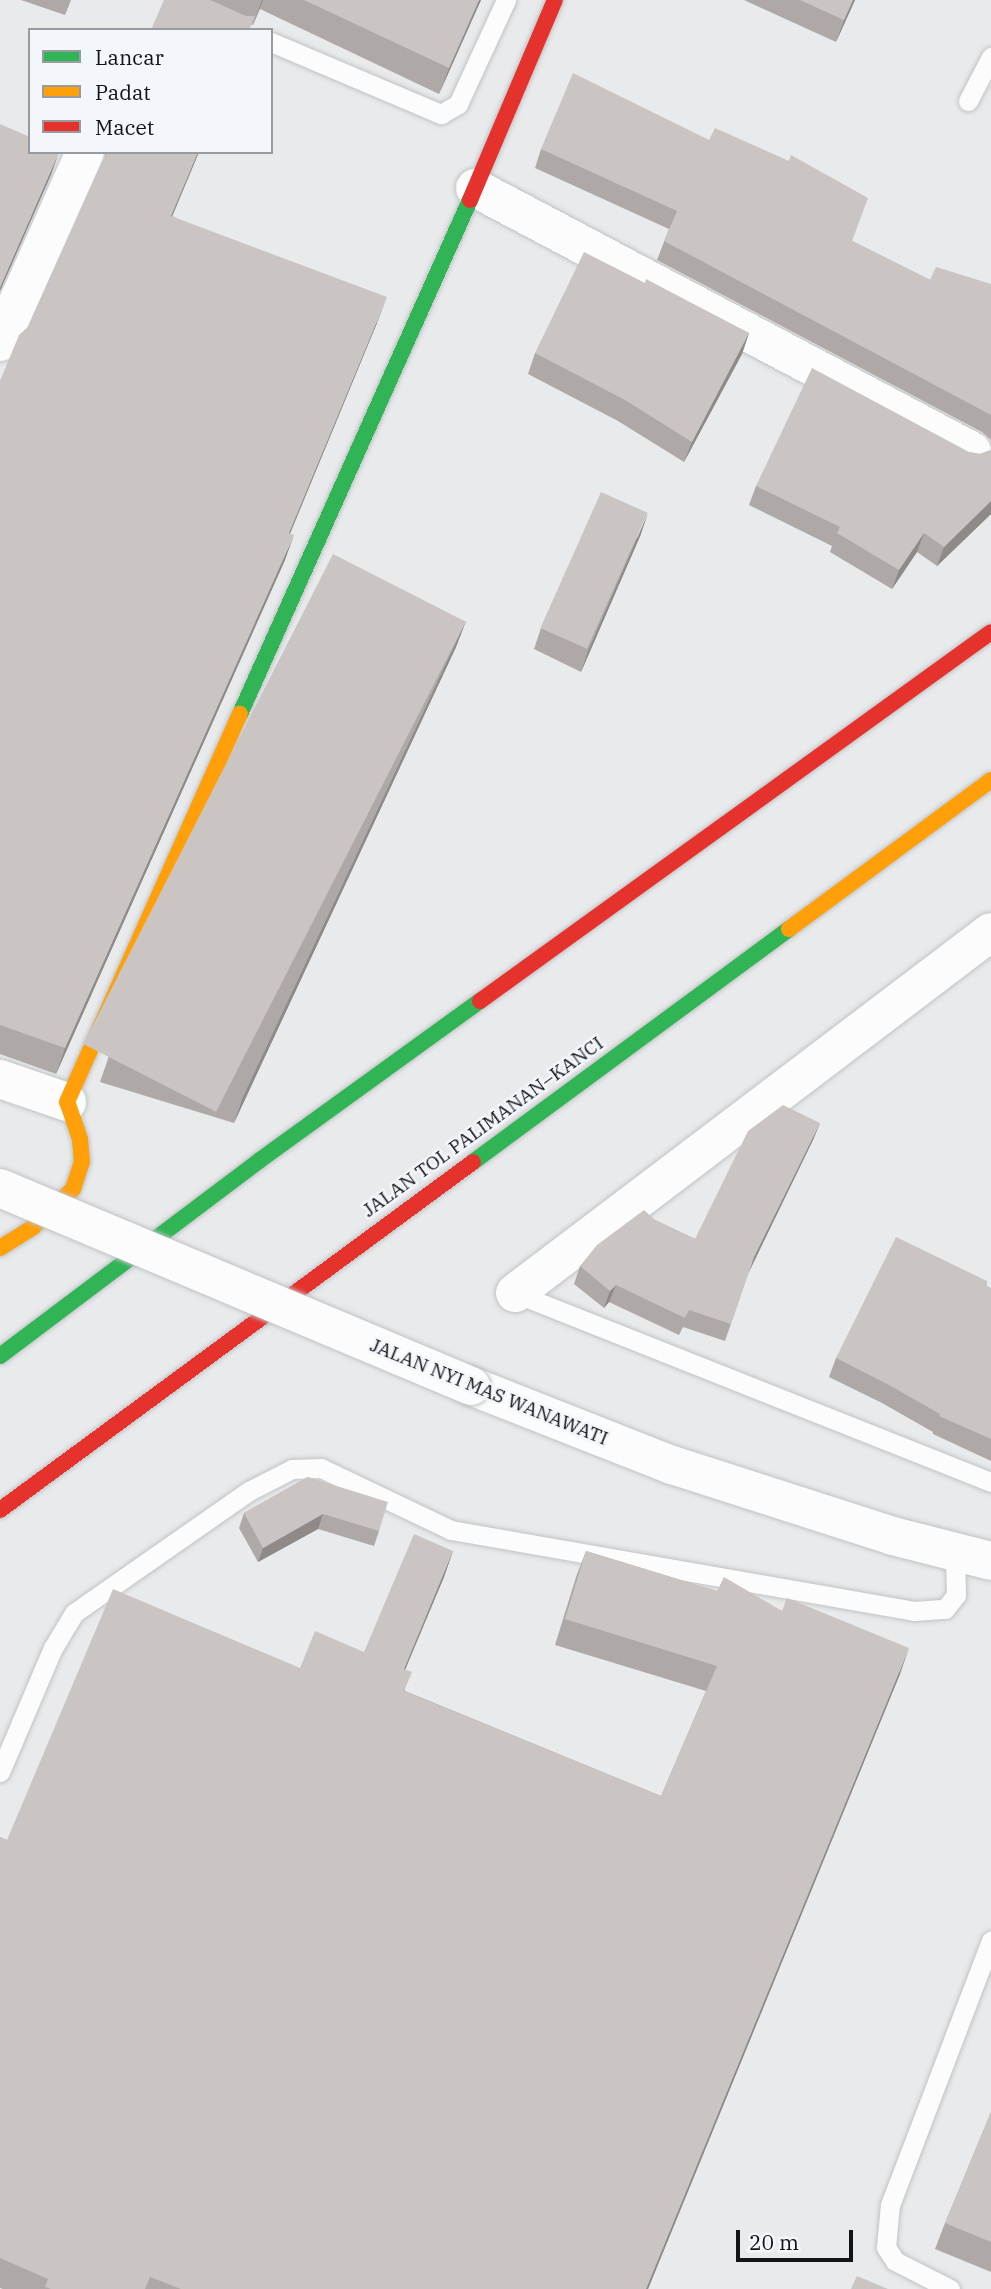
<!DOCTYPE html>
<meta charset="utf-8">
<style>
body{margin:0}
#map{position:relative;width:991px;height:2289px;overflow:hidden;background:#e8eaec;font-family:"IBM Plex Serif",serif}
div>[style]{position:absolute}
.roads{filter:drop-shadow(0 0 2px #c1c3c4) drop-shadow(0 0 2px #c1c3c4)}
.lane>*{height:19px;margin:-9.5px;padding:0 9.5px;transform-origin:9.5px;border-radius:9.5px;background:#fcfcfc}
.street>*{height:38px;margin:-19px;padding:0 19px;transform-origin:19px;border-radius:19px;background:#fcfcfc}
.fast>*{height:16px;margin:-8px;padding:0 8px;transform-origin:8px;border-radius:8px;background:#30b455}
.slow>*{height:16px;margin:-8px;padding:0 8px;transform-origin:8px;border-radius:8px;background:#ff9f0a}
.jam>*{height:16px;margin:-8px;padding:0 8px;transform-origin:8px;border-radius:8px;background:#e5322d}
.bridges{filter:drop-shadow(0 0 2px #c1c3c4) drop-shadow(0 0 2px #c1c3c4)}
.street-bridge>*{height:38px;margin:-19px;padding:0 19px;transform-origin:19px;border-radius:19px;background:#fcfcfc}
.wall>*{inset:0;background:#aea9a7}
.shaded-wall>*{inset:0;background:#8d8a88}
.building>*{inset:0;background:#cac5c2;transform-origin:0 0}
span{translate:-50% -50%;white-space:nowrap;text-align:center;line-height:1.15;-webkit-text-stroke:5px #f3f7fb;paint-order:stroke}
.street-label{font-size:19px;color:#121415}
.legend{position:absolute;left:28px;top:28px;width:245px;height:126px;box-sizing:border-box;background:#f3f7fb;border:2px solid #999c9f;margin:0;padding:9px 12px;list-style:none;font-size:21px;color:#121415}
.legend li{display:flex;align-items:center;gap:14px;height:35px}
.legend b{width:35px;border:2px solid #999c9f}
.scale{position:absolute;left:736px;top:2230px;width:117px;height:32px;box-sizing:border-box;border:4px solid #121415;border-top:0;padding-left:9px;font-size:21px;line-height:24px;white-space:nowrap;color:#121415;-webkit-text-stroke:5px #f3f7fb;paint-order:stroke}
</style>
<div id="map">
<div class="roads">
<div class="lane">
<i style="left:271px;top:42px;width:185px;rotate:23deg"></i>
<i style="left:441px;top:114px;width:20px;rotate:-30deg"></i>
<i style="left:458px;top:104px;width:115px;rotate:-65.2deg"></i>
<i style="left:968px;top:101px;width:50px;rotate:-62.4deg"></i>
<i style="left:515px;top:1293px;width:512px;rotate:21.66deg"></i>
<i style="left:0;top:1772px;width:135px;rotate:-66.9deg"></i>
<i style="left:53px;top:1648px;width:41px;rotate:-59deg"></i>
<i style="left:74px;top:1613px;width:213px;rotate:-34.9deg"></i>
<i style="left:249px;top:1491px;width:48px;rotate:-27.1deg"></i>
<i style="left:292px;top:1469px;width:29px;rotate:-2deg"></i>
<i style="left:321px;top:1468px;width:144px;rotate:25.5deg"></i>
<i style="left:451px;top:1530px;width:470px;rotate:9.9deg"></i>
<i style="left:914px;top:1611px;width:31px;rotate:-4deg"></i>
<i style="left:945px;top:1609px;width:18px;rotate:-52deg"></i>
<i style="left:956px;top:1595px;width:42px;rotate:-91.4deg"></i>
<i style="left:950px;top:2289px;width:62px;rotate:-153deg"></i>
<i style="left:895px;top:2261px;width:17px;rotate:-123deg"></i>
<i style="left:886px;top:2247px;width:42px;rotate:-84.6deg"></i>
<i style="left:890px;top:2205px;width:283px;rotate:-69.1deg"></i>
</div>
<div class="street">
<i style="left:475px;top:188px;width:562px;rotate:27.89deg"></i>
<i style="left:0;top:342px;width:208px;rotate:-65.9deg"></i>
<i style="left:0;top:1079px;width:71px;rotate:18.9deg"></i>
<i style="left:515px;top:1293px;width:597px;rotate:-37.18deg"></i>
<i style="left:471px;top:1386px;width:216px;rotate:21.5deg"></i>
<i style="left:672px;top:1465px;width:232px;rotate:17.8deg"></i>
<i style="left:893px;top:1536px;width:101px;rotate:14.3deg"></i>
</div>
<div class="fast">
<i style="left:240px;top:714px;width:563px;rotate:-65.89deg"></i>
<i style="left:473px;top:1162px;width:393px;rotate:-36.4deg"></i>
<i style="left:0;top:1356px;width:326px;rotate:-37deg"></i>
<i style="left:260px;top:1160px;width:271px;rotate:-35.9deg"></i>
</div>
<div class="slow">
<i style="left:789px;top:929px;width:251px;rotate:-36.4deg"></i>
<i style="left:0;top:1248px;width:39px;rotate:-32deg"></i>
<i style="left:33px;top:1227px;width:55px;rotate:-43.5deg"></i>
<i style="left:73px;top:1189px;width:28px;rotate:-72deg"></i>
<i style="left:82px;top:1162px;width:23px;rotate:-95deg"></i>
<i style="left:80px;top:1139px;width:39px;rotate:-109deg"></i>
<i style="left:67px;top:1102px;width:425px;rotate:-66deg"></i>
</div>
<div class="jam">
<i style="left:470px;top:200px;width:217px;rotate:-67deg"></i>
<i style="left:480px;top:1001px;width:630px;rotate:-35.83deg"></i>
<i style="left:0;top:1510px;width:587px;rotate:-36.34deg"></i>
</div>
</div>
<div class="bridges">
<div class="street-bridge">
<i style="left:0;top:1188px;width:511px;rotate:22.8deg"></i>
</div>
</div>
<div class="wall">
<i style="clip-path:polygon(21px 0,71px 0,65px 15px)"></i>
<i style="clip-path:polygon(164px 0,481px 0,439px 94px,260px 9px,253px 25px)"></i>
<i style="clip-path:polygon(744px 0,855px 0,836px 42px)"></i>
<i style="clip-path:polygon(541px 149px,852px 241px,930px 280px,991px 284px,991px 441px,990px 439px,982px 432px,657px 260px,669px 229px,535px 168px)"></i>
<i style="clip-path:polygon(105px 152px,199px 152px,172px 216px,377px 323px,290px 533px,285px 560px,56px 1074px,0 1054px,0 381px,29px 326px,105px 157px)"></i>
<i style="clip-path:polygon(645px 283px,749px 333px,742px 354px,684px 462px,618px 421px,528px 374px,535px 353px)"></i>
<i style="clip-path:polygon(991px 450px,991px 514px,937px 566px,917px 552px,892px 589px,830px 552px,832px 546px,749px 505px,756px 486px,969px 452px,980px 454px)"></i>
<i style="clip-path:polygon(641px 534px,581px 672px,534px 649px,541px 628px)"></i>
<i style="clip-path:polygon(466px 621px,456px 647px,234px 1123px,100px 1082px,109px 1056px)"></i>
<i style="clip-path:polygon(820px 1123px,813px 1140px,749px 1271px,725px 1341px,683px 1327px,679px 1335px,609px 1302px,604px 1308px,574px 1284px,580px 1266px,655px 1220px,695px 1239px)"></i>
<i style="clip-path:polygon(987px 1281px,986px 1286px,991px 1288px,991px 1461px,933px 1434px,933px 1432px,882px 1403px,829px 1377px,836px 1358px)"></i>
<i style="clip-path:polygon(308px 1477px,379px 1531px,374px 1546px,318px 1529px,258px 1562px,239px 1528px,244px 1513px)"></i>
<i style="clip-path:polygon(453px 1551px,444px 1577px,405px 1669px,405px 1691px,661px 1796px,706px 1691px,555px 1645px,576px 1577px,586px 1551px,782px 1611px,900px 1674px,648px 2289px,3px 2289px,0 2288px,0 1837px,7px 1840px,300px 1668px,364px 1652px)"></i>
<i style="clip-path:polygon(991px 2112px,991px 2272px,935px 2249px,945px 2223px)"></i>
</div>
<div class="shaded-wall">
<i style="clip-path:polygon(262px 0,263px 0,253px 25px)"></i>
<i style="clip-path:polygon(479px 0,481px 0,439px 94px,449px 68px)"></i>
<i style="clip-path:polygon(853px 0,855px 0,836px 42px,844px 20px)"></i>
<i style="clip-path:polygon(59px 152px,51px 175px,0 291px,0 287px)"></i>
<i style="clip-path:polygon(198px 152px,199px 152px,162px 241px,171px 216px)"></i>
<i style="clip-path:polygon(387px 297px,377px 323px,280px 558px,289px 533px)"></i>
<i style="clip-path:polygon(749px 333px,742px 354px,684px 462px,692px 442px)"></i>
<i style="clip-path:polygon(991px 501px,991px 514px,937px 566px,944px 547px)"></i>
<i style="clip-path:polygon(648px 513px,641px 534px,581px 672px,588px 651px)"></i>
<i style="clip-path:polygon(924px 533px,917px 552px,892px 589px,899px 570px)"></i>
<i style="clip-path:polygon(294px 535px,285px 560px,56px 1074px,65px 1048px)"></i>
<i style="clip-path:polygon(466px 621px,456px 647px,234px 1123px,243px 1097px)"></i>
<i style="clip-path:polygon(820px 1123px,813px 1140px,748px 1274px,754px 1257px)"></i>
<i style="clip-path:polygon(616px 1285px,609px 1302px,604px 1308px,610px 1291px)"></i>
<i style="clip-path:polygon(323px 1514px,318px 1529px,258px 1562px,263px 1548px)"></i>
<i style="clip-path:polygon(453px 1551px,444px 1577px,395px 1694px,404px 1669px)"></i>
<i style="clip-path:polygon(909px 1648px,900px 1674px,648px 2289px,646px 2289px)"></i>
</div>
<div class="building">
<i style="clip-path:polygon(164px 0,210px 0,246px 16px,255px 16px,249px 30px,151px 30px)"></i>
<i style="clip-path:polygon(304px 0,479px 0,449px 68px)"></i>
<i style="clip-path:polygon(800px 0,853px 0,844px 20px)"></i>
<i style="clip-path:polygon(573px 73px,709px 140px,715px 128px,789px 161px,791px 155px,868px 198px,852px 241px,930px 280px,936px 267px,991px 284px,991px 415px,664px 241px,677px 211px,541px 149px)"></i>
<i style="clip-path:polygon(0 124px,30px 137px,30px 152px,59px 152px,0 287px)"></i>
<i style="clip-path:polygon(107px 152px,198px 152px,171px 216px,387px 297px,289px 533px,294px 535px,65px 1048px,0 1025px,0 381px,19px 335px,29px 326px)"></i>
<i style="clip-path:polygon(584px 252px,645px 283px,646px 279px,749px 333px,692px 442px,625px 400px,535px 353px)"></i>
<i style="clip-path:polygon(812px 368px,969px 452px,980px 454px,991px 450px,991px 501px,944px 547px,924px 533px,899px 570px,837px 533px,840px 527px,756px 486px)"></i>
<i style="left:601px;top:492px;width:51px;height:149px;rotate:24deg"></i>
<i style="left:333px;top:554px;width:149px;height:550px;rotate:27deg"></i>
<i style="clip-path:polygon(783px 1105px,820px 1123px,754px 1257px,731px 1324px,689px 1310px,685px 1318px,616px 1285px,610px 1291px,580px 1266px,597px 1245px,644px 1210px,655px 1220px,695px 1239px,748px 1131px)"></i>
<i style="clip-path:polygon(896px 1237px,987px 1281px,985px 1285px,991px 1288px,991px 1439px,939px 1416px,940px 1414px,889px 1385px,836px 1358px)"></i>
<i style="clip-path:polygon(308px 1477px,388px 1502px,379px 1531px,323px 1514px,263px 1548px,244px 1513px)"></i>
<i style="clip-path:polygon(414px 1534px,453px 1551px,404px 1669px,412px 1672px,404px 1691px,661px 1796px,717px 1666px,565px 1619px,586px 1551px,717px 1591px,724px 1577px,782px 1611px,787px 1598px,909px 1648px,646px 2289px,181px 2289px,150px 2277px,145px 2289px,51px 2289px,45px 2287px,48px 2279px,0 2258px,0 1837px,7px 1840px,113px 1589px,300px 1668px,315px 1631px,364px 1652px)"></i>
<i style="clip-path:polygon(991px 2112px,991px 2242px,945px 2223px)"></i>
<i style="clip-path:polygon(857px 2276px,888px 2289px,851px 2289px)"></i>
</div>
<div class="street-label">
<span style="left:483px;top:1127px;rotate:-36deg">JALAN TOL PALIMANAN–KANCI</span>
<span style="left:489px;top:1392px;rotate:22deg">JALAN NYI MAS WANAWATI</span>
</div>
<ul class="legend">
<li><b style="height:9px;background:#30b455"></b>Lancar</li>
<li><b style="height:9px;background:#ff9f0a"></b>Padat</li>
<li><b style="height:9px;background:#e5322d"></b>Macet</li>
</ul>
<div class="scale">20 m</div>
</div>
